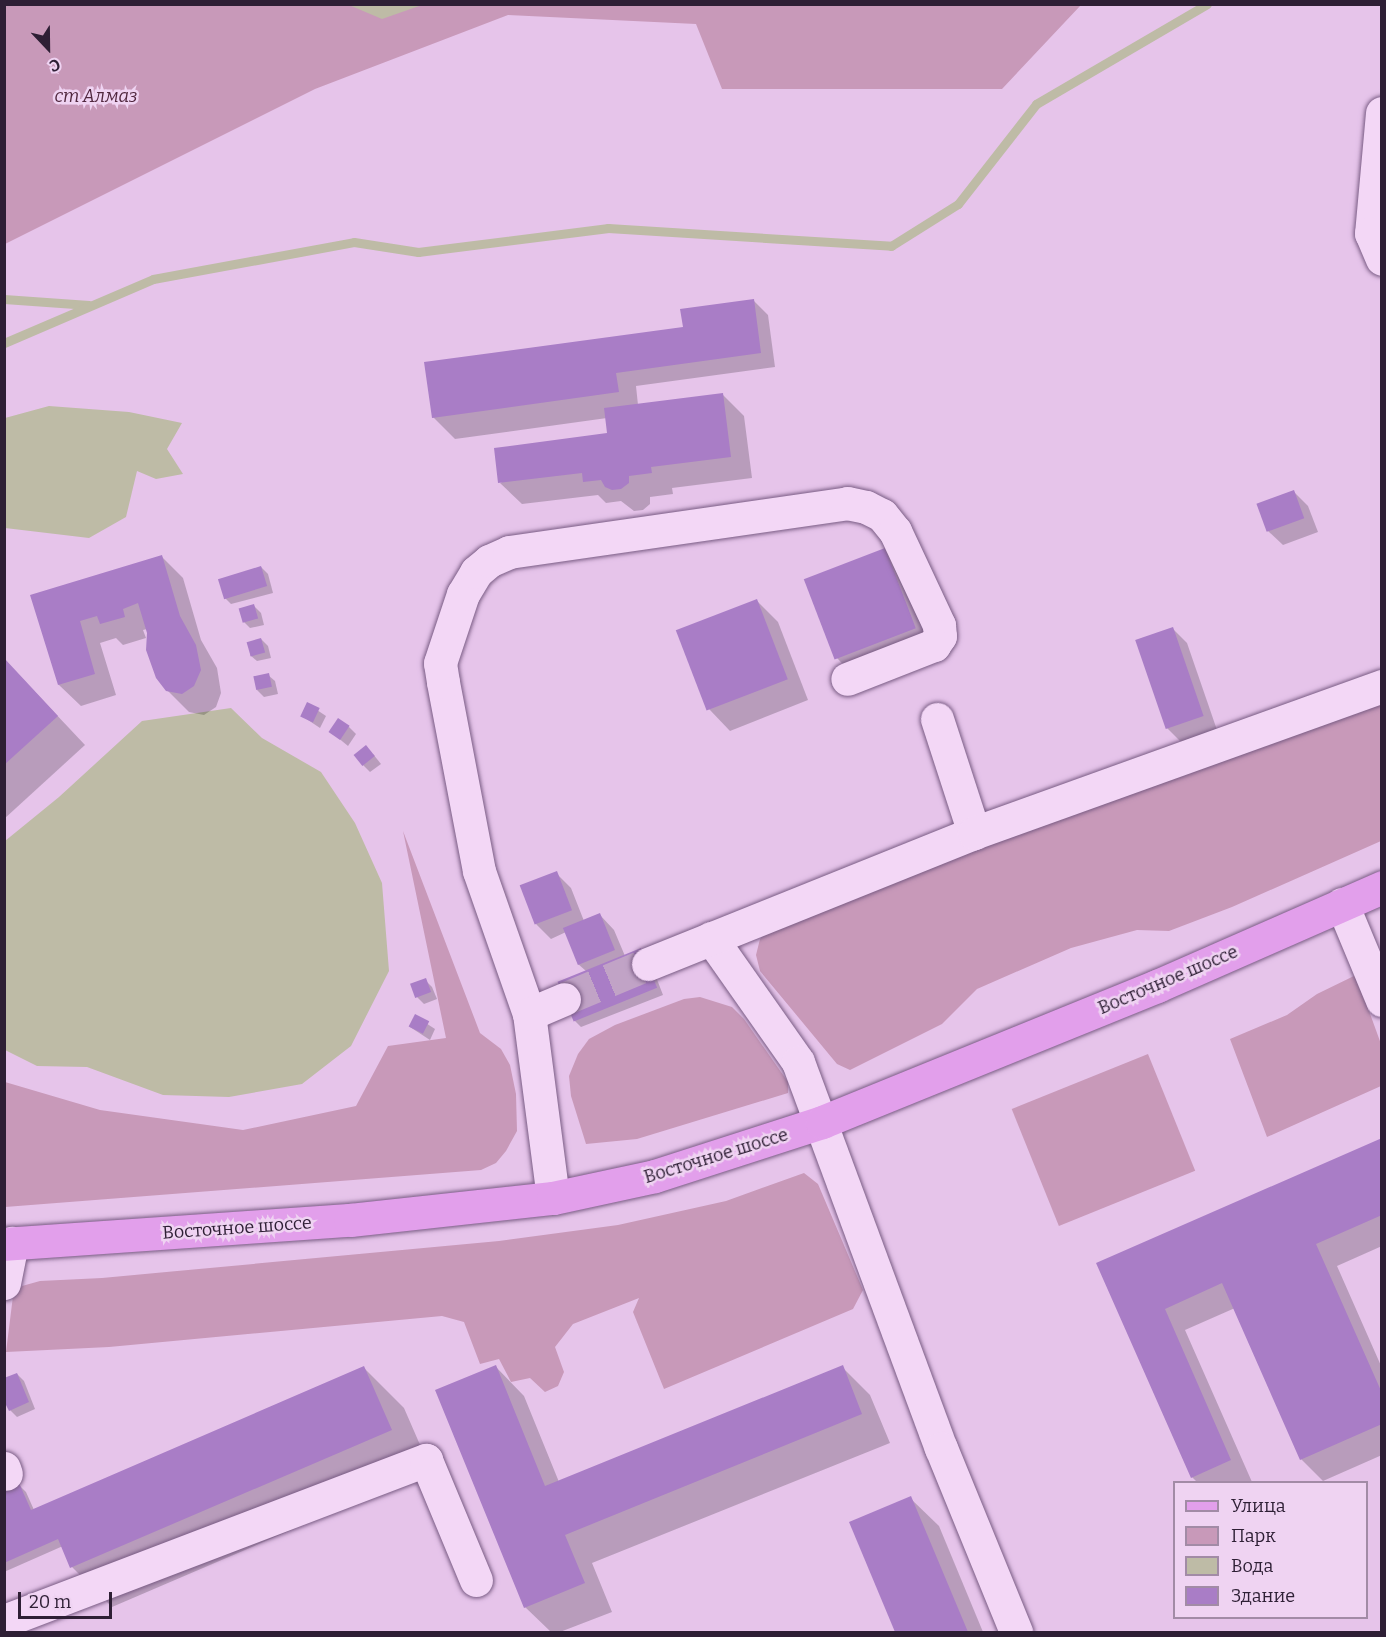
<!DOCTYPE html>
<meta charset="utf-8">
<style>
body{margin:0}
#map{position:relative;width:1386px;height:1637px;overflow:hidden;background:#e6c4ea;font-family:Bitter,serif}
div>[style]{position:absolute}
.green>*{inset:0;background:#c899b9;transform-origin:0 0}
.water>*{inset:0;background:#bebba6}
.shadow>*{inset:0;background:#0003}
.stream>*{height:9px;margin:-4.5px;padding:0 4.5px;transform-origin:4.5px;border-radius:4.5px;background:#bebba6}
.building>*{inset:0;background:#a97dc6;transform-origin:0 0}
.minor-tunnel>*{height:33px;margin-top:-16.5px;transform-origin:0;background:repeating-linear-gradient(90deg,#c1a3c6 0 33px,transparent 0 49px)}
.roads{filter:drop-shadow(0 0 2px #795c84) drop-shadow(0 0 2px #795c84)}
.minor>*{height:33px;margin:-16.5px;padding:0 16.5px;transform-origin:16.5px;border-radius:16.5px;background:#f3d7f6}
.major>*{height:33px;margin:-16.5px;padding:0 16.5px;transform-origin:16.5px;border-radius:16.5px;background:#e29feb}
span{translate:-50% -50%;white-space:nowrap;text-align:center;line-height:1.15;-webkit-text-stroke:5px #efd3f2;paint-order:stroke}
.park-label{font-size:18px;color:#50273e;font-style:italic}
.street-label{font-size:18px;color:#2e1f35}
.frame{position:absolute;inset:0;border:6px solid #2e1f35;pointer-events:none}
.legend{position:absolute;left:1173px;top:1481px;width:195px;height:138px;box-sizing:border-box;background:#efd3f2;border:2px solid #a28ba6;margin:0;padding:8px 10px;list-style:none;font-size:18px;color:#2e1f35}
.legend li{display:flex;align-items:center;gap:12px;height:30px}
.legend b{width:30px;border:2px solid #a28ba6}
.north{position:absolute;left:18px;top:18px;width:60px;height:60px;-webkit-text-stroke:4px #efd3f2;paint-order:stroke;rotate:158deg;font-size:16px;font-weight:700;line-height:24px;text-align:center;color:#2e1f35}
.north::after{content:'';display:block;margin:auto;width:21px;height:27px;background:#2e1f35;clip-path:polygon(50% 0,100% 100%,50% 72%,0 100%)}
.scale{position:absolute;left:18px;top:1592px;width:94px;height:27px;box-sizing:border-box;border:3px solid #2e1f35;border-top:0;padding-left:8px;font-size:18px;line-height:21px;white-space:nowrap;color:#2e1f35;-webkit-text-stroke:4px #efd3f2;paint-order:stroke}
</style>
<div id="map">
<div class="green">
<i style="clip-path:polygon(5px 5px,1081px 5px,1002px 89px,722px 89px,696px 24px,508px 15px,315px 89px,5px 244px)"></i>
<i style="clip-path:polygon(1381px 702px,1381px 841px,1232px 907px,1169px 931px,1137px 930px,1071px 948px,977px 989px,942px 1024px,850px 1070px,837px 1064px,760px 971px,756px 955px,760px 939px,769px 929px,782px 921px)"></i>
<i style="clip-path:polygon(403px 831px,480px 1033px,501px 1049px,510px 1065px,516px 1094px,517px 1131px,506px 1151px,496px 1163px,481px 1170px,5px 1207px,5px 1082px,100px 1110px,243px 1130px,356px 1106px,388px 1046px,446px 1038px)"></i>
<i style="clip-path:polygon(1356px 975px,1381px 1044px,1381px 1086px,1267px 1137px,1230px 1039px,1287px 1015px,1317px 994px)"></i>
<i style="clip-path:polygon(700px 997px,732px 1007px,744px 1019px,788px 1082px,788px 1093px,637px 1139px,586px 1144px,571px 1096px,569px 1076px,578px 1054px,589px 1039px,615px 1025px,684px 999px)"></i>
<i style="left:1148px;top:1054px;width:126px;height:147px;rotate:68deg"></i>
<i style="clip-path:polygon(804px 1173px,818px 1184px,863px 1290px,853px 1309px,664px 1389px,633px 1312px,639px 1298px,573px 1324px,555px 1347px,564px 1372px,558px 1386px,545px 1392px,530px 1378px,511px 1382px,499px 1359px,480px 1364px,464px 1322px,442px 1316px,109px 1347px,6px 1352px,13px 1296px,22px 1286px,40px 1281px,102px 1278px,499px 1241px,618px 1225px,726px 1201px)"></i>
</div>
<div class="water">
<i style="clip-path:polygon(349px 5px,422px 5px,382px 19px)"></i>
<i style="clip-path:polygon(49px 406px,129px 412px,182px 423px,167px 449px,183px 474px,156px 479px,137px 471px,126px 517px,89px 538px,5px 528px,5px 418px)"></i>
<i style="clip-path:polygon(231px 708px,262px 738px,321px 772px,355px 823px,382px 883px,389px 971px,351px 1046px,302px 1084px,229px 1097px,163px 1095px,87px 1067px,37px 1066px,5px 1050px,5px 841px,59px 797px,142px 721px)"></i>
</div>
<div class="shadow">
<i style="clip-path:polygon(754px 301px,768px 315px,775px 367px,636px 386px,638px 405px,722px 394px,744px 416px,752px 478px,672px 488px,673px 494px,650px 497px,650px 504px,643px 510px,634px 511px,621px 501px,606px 503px,598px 495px,522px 504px,500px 483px,609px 435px,607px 418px,455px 439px,433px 417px,684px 328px)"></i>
<i style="clip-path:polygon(1294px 492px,1308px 506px,1318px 532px,1283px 545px,1268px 531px)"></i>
<i style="clip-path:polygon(884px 550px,906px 571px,937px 650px,858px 680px,837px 658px)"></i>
<i style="clip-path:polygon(161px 556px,183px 578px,201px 640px,217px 668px,221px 693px,216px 707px,204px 715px,189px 712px,167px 690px,147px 629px,143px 630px,146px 638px,123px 645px,116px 638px,100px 643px,116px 695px,81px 706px,59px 685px,32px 596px)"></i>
<i style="clip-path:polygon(261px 567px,268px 574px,273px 593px,231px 604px,224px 597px)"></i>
<i style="clip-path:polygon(756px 600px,778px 622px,808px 700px,730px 731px,709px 709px)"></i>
<i style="clip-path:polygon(254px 606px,261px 613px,264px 625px,250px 628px,243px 621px)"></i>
<i style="clip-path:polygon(1173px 629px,1187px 643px,1217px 730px,1181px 742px,1167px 728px)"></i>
<i style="clip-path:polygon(261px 639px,268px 646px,271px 658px,257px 661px,250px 655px)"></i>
<i style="clip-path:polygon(4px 659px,85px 745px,4px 819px)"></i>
<i style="clip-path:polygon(268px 675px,275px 681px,278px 694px,264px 697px,257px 690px)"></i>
<i style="clip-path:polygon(308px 704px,326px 716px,320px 728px,302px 716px)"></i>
<i style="clip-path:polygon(349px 727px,356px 734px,348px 746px,331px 732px)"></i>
<i style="clip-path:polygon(373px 754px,381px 764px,370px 772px,363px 765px)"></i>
<i style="clip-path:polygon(556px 873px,571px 888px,584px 921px,600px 915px,614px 930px,625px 956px,648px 956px,663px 995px,581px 1027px,574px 1020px,586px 971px,578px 964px,566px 932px,551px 939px,536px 924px)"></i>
<i style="clip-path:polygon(425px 980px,432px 987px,437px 999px,424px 1004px,417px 997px)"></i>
<i style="clip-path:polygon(415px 1016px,435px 1029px,430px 1040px,410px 1027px)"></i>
<i style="clip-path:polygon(1382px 1140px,1382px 1246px,1337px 1266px,1382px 1368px,1382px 1455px,1323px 1481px,1301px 1459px,1235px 1308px,1185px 1330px,1252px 1482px,1197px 1482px,1192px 1477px,1098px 1264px)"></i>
<i style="clip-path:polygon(496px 1367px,524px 1396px,559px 1482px,842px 1367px,870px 1395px,890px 1443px,592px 1563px,612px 1612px,560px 1632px,551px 1632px,525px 1607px)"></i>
<i style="clip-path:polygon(364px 1368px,404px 1408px,431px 1470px,112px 1607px,72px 1567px,63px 1546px,4px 1572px,4px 1491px,19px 1485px,26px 1492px,34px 1510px)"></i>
<i style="clip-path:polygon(17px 1374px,24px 1381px,35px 1409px,17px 1417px,10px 1410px)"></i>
<i style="clip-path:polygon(910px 1498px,939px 1526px,983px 1632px,897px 1632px,851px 1523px)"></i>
</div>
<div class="stream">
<i style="left:4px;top:299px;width:85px;rotate:4deg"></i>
<i style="left:4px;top:343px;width:162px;rotate:-23.2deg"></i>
<i style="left:153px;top:279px;width:204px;rotate:-10.4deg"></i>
<i style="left:354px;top:242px;width:65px;rotate:8.9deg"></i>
<i style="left:418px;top:252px;width:192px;rotate:-7.2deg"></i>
<i style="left:608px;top:228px;width:284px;rotate:3.6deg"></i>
<i style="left:891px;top:246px;width:79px;rotate:-32.1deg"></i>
<i style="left:958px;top:204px;width:127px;rotate:-52deg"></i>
<i style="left:1036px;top:104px;width:198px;rotate:-30.3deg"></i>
</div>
<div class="building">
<i style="clip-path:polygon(754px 299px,761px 353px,616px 373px,619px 392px,432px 418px,424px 362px,683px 327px,680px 309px)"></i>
<i style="clip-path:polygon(723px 393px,731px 457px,651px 467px,652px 473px,629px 476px,629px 483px,621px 489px,612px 490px,605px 487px,601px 480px,583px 482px,582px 473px,498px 483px,494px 448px,607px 433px,604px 408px)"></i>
<i style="left:1294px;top:490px;width:30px;height:40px;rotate:70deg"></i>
<i style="left:885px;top:548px;width:86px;height:87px;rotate:69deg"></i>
<i style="clip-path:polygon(162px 555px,180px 616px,196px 645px,201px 670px,194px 686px,182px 694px,166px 691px,156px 678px,146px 650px,147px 633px,138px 603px,123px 609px,125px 617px,100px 624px,97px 616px,80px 621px,95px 674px,58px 685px,30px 595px)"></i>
<i style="left:261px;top:566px;width:21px;height:45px;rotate:73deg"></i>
<i style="left:757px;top:599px;width:86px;height:87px;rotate:69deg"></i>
<i style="left:254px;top:604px;width:15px;height:16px;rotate:74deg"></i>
<i style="left:1173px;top:627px;width:94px;height:40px;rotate:71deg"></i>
<i style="left:261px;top:638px;width:15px;height:15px;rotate:74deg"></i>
<i style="clip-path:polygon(4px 658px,58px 716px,4px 765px)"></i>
<i style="left:269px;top:673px;width:14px;height:16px;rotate:78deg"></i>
<i style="left:307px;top:702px;width:14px;height:16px;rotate:25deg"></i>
<i style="left:338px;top:718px;width:14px;height:17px;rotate:34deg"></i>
<i style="left:366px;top:745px;width:14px;height:16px;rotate:51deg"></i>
<i style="left:557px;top:871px;width:42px;height:40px;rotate:69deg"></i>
<i style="left:600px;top:913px;width:40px;height:40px;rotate:68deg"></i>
<i style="left:641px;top:948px;width:43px;height:90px;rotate:68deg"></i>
<i style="left:426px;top:978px;width:15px;height:17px;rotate:70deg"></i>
<i style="left:415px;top:1014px;width:16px;height:14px;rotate:27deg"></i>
<i style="clip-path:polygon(1382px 1138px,1382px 1215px,1316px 1244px,1382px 1393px,1382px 1424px,1300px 1460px,1222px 1283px,1165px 1309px,1231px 1460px,1191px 1478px,1096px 1263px)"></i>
<i style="clip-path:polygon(496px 1365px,545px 1486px,843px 1365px,862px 1414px,565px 1535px,585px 1583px,524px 1608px,435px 1390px)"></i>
<i style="clip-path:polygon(364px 1366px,392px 1430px,70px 1568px,58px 1539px,4px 1563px,4px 1490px,19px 1483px,31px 1510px)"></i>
<i style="clip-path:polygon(17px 1373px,29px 1402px,9px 1411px,4px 1401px,4px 1378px)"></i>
<i style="clip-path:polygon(911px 1496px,968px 1632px,895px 1632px,849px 1522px)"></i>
</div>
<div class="minor-tunnel">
<i style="left:564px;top:999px;width:91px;rotate:-22.6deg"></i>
</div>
<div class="roads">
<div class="minor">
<i style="left:1382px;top:113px;width:121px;rotate:95.2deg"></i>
<i style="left:1371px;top:233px;width:28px;rotate:67deg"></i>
<i style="left:937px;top:719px;width:120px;rotate:72deg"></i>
<i style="left:1342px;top:904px;width:104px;rotate:67.4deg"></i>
<i style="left:711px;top:938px;width:151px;rotate:54.9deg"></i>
<i style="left:798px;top:1062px;width:412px;rotate:69.7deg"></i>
<i style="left:941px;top:1448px;width:199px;rotate:67.8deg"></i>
<i style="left:648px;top:964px;width:351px;rotate:-21.9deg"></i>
<i style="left:974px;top:833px;width:434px;rotate:-19.8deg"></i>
<i style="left:529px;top:1014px;width:151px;rotate:-109.3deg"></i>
<i style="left:479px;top:871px;width:192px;rotate:-100.8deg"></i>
<i style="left:443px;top:682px;width:19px;rotate:-99deg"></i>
<i style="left:440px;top:663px;width:73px;rotate:-71.6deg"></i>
<i style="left:463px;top:594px;width:26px;rotate:-59deg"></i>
<i style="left:476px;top:572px;width:17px;rotate:-40deg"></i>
<i style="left:489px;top:561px;width:22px;rotate:-24deg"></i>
<i style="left:509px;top:552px;width:342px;rotate:-8.2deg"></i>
<i style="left:847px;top:503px;width:19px;rotate:12deg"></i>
<i style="left:866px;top:507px;width:18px;rotate:27deg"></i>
<i style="left:882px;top:515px;width:21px;rotate:51deg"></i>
<i style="left:895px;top:531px;width:104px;rotate:64.9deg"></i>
<i style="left:939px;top:625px;width:11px;rotate:85deg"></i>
<i style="left:940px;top:636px;width:11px;rotate:124deg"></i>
<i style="left:934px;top:645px;width:93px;rotate:158.7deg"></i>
<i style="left:553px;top:1198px;width:186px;rotate:-97.4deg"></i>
<i style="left:529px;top:1014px;width:38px;rotate:-23deg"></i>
<i style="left:4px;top:1283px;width:41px;rotate:-78.7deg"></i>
<i style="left:4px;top:1468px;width:6px;rotate:72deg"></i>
<i style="left:4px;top:1621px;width:452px;rotate:-20.9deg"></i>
<i style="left:426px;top:1460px;width:130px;rotate:67.4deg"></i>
</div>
<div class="major">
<i style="left:4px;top:1244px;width:347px;rotate:-4deg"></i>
<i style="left:350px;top:1220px;width:204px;rotate:-6.2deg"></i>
<i style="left:553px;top:1198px;width:104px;rotate:-12.2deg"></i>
<i style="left:655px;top:1176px;width:176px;rotate:-17.9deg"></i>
<i style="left:822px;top:1122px;width:362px;rotate:-22.1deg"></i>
<i style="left:1157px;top:986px;width:246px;rotate:-23.7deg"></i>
</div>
</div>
<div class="park-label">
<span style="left:96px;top:96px">ст Алмаз</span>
</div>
<div class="street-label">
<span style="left:1168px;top:980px;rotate:-23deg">Восточное шоссе</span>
<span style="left:716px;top:1156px;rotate:-17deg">Восточное шоссе</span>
<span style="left:237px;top:1228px;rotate:-4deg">Восточное шоссе</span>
</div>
<div class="frame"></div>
<ul class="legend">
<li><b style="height:8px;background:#e29feb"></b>Улица</li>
<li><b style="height:16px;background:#c899b9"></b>Парк</li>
<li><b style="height:16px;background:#bebba6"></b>Вода</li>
<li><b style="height:16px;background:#a97dc6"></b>Здание</li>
</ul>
<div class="north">С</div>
<div class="scale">20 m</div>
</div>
